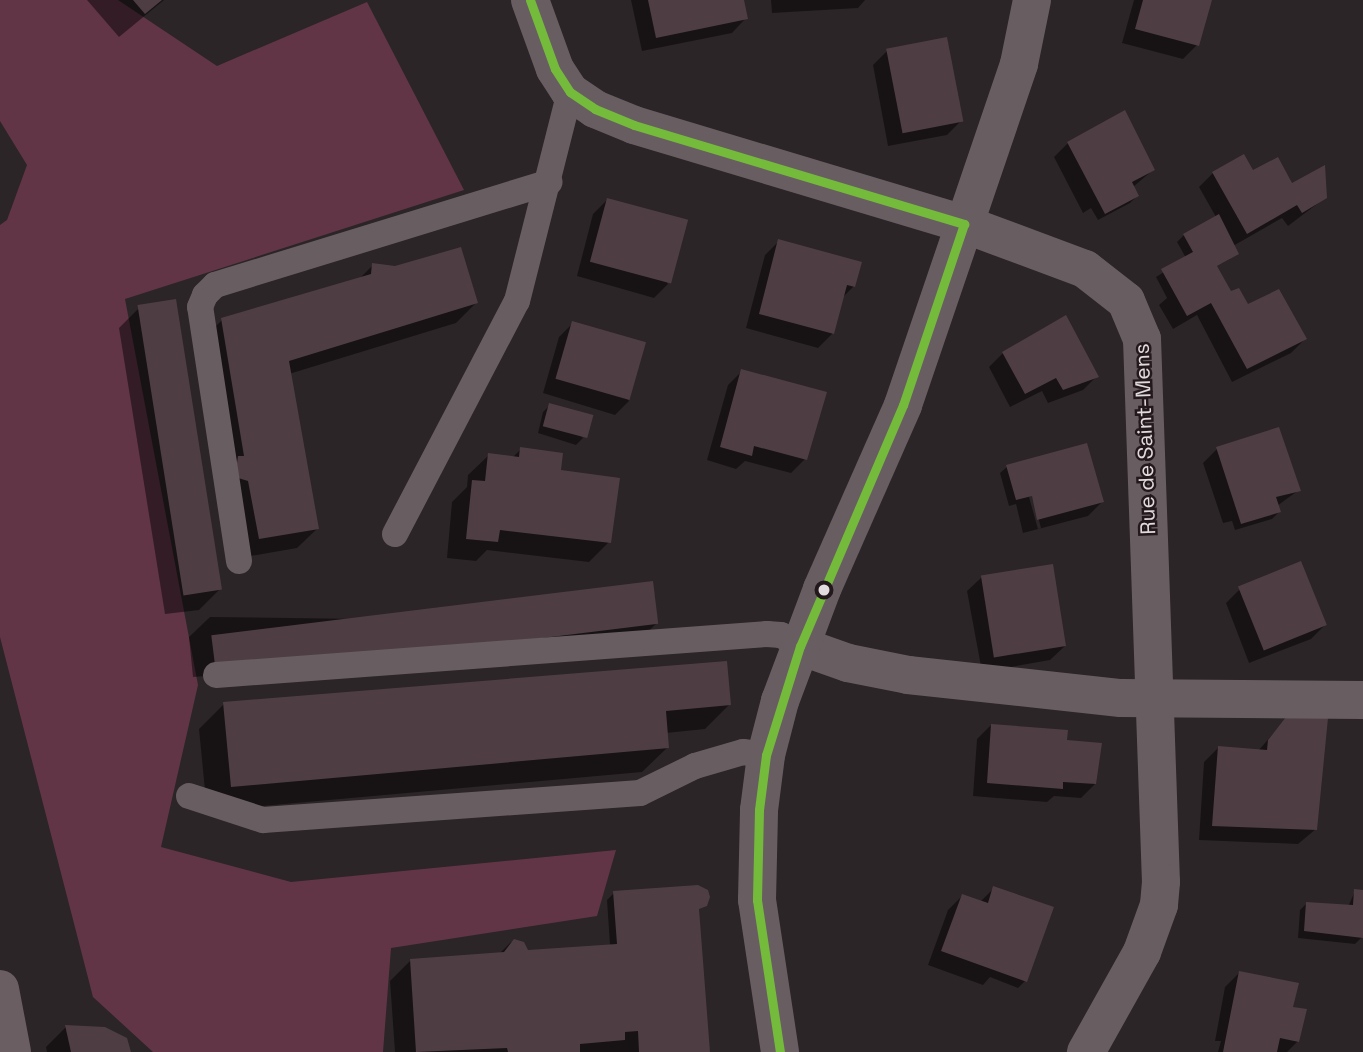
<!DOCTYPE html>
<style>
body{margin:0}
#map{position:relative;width:1363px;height:1052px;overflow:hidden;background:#2b2527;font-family:"Space Grotesk",sans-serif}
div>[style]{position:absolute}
.green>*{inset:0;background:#613546}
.shadow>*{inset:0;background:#0007}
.building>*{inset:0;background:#4e3e44;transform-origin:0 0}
.service>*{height:26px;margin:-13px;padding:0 13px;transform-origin:13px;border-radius:13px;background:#685e62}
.minor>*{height:38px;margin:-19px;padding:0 19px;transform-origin:19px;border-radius:19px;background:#685e62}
.primary>*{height:38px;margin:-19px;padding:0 19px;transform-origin:19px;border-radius:19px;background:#6b5e62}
.bus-1>*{height:9px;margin:-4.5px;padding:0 4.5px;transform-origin:4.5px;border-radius:4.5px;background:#75bb3b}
.dots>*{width:19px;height:19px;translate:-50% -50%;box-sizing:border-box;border:4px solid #23191d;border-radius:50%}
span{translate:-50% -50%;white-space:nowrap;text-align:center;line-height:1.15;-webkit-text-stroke:5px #23191d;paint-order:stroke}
.street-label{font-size:21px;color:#e2dbdd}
</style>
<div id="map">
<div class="green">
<i style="clip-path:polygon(0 0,118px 0,217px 66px,367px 2px,464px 190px,125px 299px,198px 685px,161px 847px,291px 882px,616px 850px,597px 916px,391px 948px,383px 1052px,153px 1052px,93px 997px,0 637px,0 225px,7px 220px,27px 165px,0 121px)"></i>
</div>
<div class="shadow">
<i style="clip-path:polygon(87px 0,164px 0,119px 37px)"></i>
<i style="clip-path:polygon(631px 0,742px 0,746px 18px,732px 33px,642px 51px)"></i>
<i style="clip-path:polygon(771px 0,865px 0,858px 8px,772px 13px)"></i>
<i style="clip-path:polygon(1134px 0,1211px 0,1197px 45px,1183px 59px,1122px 43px)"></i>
<i style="clip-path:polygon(887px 51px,961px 121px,947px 135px,888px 146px,873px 65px)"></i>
<i style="clip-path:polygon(1068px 143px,1153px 170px,1133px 187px,1137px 196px,1130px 203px,1098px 220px,1091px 208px,1083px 213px,1054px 157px)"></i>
<i style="clip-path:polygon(1251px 170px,1325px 198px,1288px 226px,1282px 218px,1233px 246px,1230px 259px,1215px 267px,1230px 294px,1305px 339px,1291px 353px,1232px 382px,1197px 315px,1173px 329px,1159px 305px,1167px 298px,1156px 277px,1186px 258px,1177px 242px,1184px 235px,1216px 217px,1199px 187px,1213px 173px)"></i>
<i style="clip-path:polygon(607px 200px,668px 284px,654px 298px,577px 276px,593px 214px)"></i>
<i style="clip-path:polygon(779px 241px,854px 286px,842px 298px,832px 334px,818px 348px,746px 328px,765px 255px)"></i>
<i style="clip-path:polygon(373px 265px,395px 268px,476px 303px,456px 323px,289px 374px,318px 528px,297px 548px,239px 558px,202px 340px,222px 320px,359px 279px)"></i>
<i style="clip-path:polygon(139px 308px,219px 590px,199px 610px,165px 614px,119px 328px)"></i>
<i style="clip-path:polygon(573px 323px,629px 401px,615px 415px,543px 393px,559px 337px)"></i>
<i style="clip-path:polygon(1003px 353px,1097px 376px,1083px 390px,1048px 403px,1042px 391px,1010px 407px,989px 367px)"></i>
<i style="clip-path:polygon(742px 371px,805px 459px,791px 473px,745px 461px,736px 469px,707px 460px,728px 385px)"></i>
<i style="clip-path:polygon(550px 405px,583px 438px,576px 445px,538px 433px,543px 412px)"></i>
<i style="clip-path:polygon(521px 449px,559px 471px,609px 542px,589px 562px,487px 550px,476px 561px,447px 558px,452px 502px,467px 487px,468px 475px,489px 455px,512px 458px)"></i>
<i style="clip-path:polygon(1217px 449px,1299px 490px,1277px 506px,1279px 512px,1272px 519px,1235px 530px,1232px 521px,1223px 523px,1203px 463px)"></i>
<i style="clip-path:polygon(evenodd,1007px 467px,1102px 502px,1088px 516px,1023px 533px,1016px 504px,1009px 506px,1000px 473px,1007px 467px,1032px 494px,1041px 528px,1038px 529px,1029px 497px,1032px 494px)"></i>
<i style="clip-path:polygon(982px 577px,1065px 646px,1050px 660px,982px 672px,967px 591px)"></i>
<i style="clip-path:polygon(1240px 589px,1325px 625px,1311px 639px,1249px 663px,1226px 603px)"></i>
<i style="clip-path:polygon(210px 617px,657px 623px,636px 643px,193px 677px,189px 637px)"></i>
<i style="clip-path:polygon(224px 704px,730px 704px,705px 729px,666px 733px,667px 748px,642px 772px,207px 811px,199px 729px)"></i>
<i style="clip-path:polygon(1287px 718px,1316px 829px,1298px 844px,1199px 840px,1204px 762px,1218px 748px,1258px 751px)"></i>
<i style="clip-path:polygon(991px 725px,1065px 742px,1095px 784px,1081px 798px,1054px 796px,1047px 802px,973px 796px,977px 739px)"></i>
<i style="clip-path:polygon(994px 888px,1025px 981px,1018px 988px,990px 977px,983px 985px,928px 965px,948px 910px,962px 896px,980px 902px)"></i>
<i style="clip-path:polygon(1355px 891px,1363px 892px,1362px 937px,1355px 944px,1298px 938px,1300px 910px,1307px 903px,1348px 907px)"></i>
<i style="clip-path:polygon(614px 893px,697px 909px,708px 1052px,395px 1052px,390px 981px,410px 961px,499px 954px,511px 942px,522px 943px,523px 957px,610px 945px,607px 900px)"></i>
<i style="clip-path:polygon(1239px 973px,1291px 1008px,1298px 1041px,1287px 1052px,1218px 1052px,1221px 1041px,1215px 1041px,1225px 987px)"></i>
<i style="clip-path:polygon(66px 1027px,129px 1052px,47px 1052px,46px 1047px)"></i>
</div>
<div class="building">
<i style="clip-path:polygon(133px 0,162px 0,145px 14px)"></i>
<i style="clip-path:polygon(648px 0,744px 0,748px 19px,656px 38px)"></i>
<i style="clip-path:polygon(1143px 0,1212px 0,1199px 46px,1135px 29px)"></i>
<i style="left:947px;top:37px;width:86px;height:62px;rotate:79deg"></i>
<i style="clip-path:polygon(1125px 110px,1155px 170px,1132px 182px,1139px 196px,1105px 214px,1067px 142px)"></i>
<i style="clip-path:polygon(1244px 154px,1253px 170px,1278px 157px,1292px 183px,1325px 165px,1327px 198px,1302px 213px,1297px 205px,1247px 234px,1212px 172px)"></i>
<i style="left:607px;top:198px;width:84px;height:66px;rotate:15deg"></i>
<i style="clip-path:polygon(1219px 214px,1239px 254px,1217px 266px,1231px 291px,1239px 288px,1248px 304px,1279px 289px,1307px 339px,1247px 369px,1211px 303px,1187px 316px,1161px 269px,1193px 252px,1183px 234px)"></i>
<i style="clip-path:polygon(778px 239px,862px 262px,855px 287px,847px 285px,834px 334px,759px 314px)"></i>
<i style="clip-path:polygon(461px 247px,478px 303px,289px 361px,319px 529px,259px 539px,248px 481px,235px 477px,238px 456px,244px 456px,221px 318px,371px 274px,372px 263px,395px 266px)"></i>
<i style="left:176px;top:299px;width:294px;height:39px;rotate:81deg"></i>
<i style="clip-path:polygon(1066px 315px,1099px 377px,1063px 390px,1056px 378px,1025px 394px,1002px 352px)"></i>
<i style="left:572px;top:321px;width:77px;height:60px;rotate:16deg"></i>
<i style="clip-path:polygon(741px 369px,827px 392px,807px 460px,754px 446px,752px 456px,720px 447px)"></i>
<i style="left:549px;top:403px;width:46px;height:24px;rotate:15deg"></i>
<i style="clip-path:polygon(1279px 427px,1301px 491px,1276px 497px,1281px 512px,1241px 524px,1216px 447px)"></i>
<i style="clip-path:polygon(1087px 443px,1104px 502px,1037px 520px,1032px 496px,1016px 500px,1006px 465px)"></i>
<i style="clip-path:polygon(520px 447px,563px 453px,561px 470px,620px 478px,611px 543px,500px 530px,498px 542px,466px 539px,472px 480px,485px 481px,488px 453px,519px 457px)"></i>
<i style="left:1301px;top:561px;width:69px;height:68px;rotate:68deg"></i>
<i style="left:1053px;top:564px;width:83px;height:73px;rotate:81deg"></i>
<i style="left:653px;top:581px;width:43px;height:445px;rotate:83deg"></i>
<i style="clip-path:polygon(727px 661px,731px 705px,666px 711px,669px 748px,231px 787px,223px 702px)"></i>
<i style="clip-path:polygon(1286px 717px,1328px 718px,1317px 830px,1212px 826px,1218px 746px,1267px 750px,1268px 740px)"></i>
<i style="clip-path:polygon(991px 724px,1068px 730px,1067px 740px,1102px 743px,1096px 784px,1063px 782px,1063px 789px,987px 783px)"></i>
<i style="clip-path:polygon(698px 885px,708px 890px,710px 897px,707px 906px,699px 909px,710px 1052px,639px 1052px,638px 1031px,625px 1032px,625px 1040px,580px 1044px,580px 1052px,508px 1052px,507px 1048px,416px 1052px,410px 959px,504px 952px,514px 939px,524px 942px,528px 950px,617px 944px,613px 891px)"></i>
<i style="clip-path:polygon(993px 886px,1054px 907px,1027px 982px,941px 951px,962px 894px,988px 903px)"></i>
<i style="clip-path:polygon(1354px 889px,1363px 890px,1363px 938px,1304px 931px,1306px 902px,1353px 905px)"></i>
<i style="clip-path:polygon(1239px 971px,1299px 983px,1293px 1007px,1307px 1009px,1299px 1042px,1280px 1038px,1277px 1052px,1223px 1052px)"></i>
<i style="clip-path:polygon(65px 1025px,105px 1027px,127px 1038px,131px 1052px,71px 1052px)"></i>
</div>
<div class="service">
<i style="left:395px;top:534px;width:263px;rotate:-62.4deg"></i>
<i style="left:517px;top:301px;width:216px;rotate:-75.8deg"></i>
<i style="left:239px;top:561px;width:257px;rotate:-98.7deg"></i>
<i style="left:200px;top:307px;width:13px;rotate:-67deg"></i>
<i style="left:205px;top:295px;width:14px;rotate:-45deg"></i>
<i style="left:215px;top:285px;width:350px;rotate:-17.1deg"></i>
<i style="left:216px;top:675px;width:553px;rotate:-4.26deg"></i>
<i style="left:767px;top:634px;width:14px;rotate:4deg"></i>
<i style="left:781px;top:635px;width:22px;rotate:30deg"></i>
<i style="left:189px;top:796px;width:78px;rotate:18deg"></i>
<i style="left:263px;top:820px;width:378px;rotate:-4.1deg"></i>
<i style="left:640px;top:793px;width:61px;rotate:-26.1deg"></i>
<i style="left:695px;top:766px;width:50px;rotate:-16.3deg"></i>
<i style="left:743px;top:752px;width:23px;rotate:7deg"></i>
</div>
<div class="minor">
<i style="left:530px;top:0;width:73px;rotate:70.1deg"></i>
<i style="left:555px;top:69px;width:27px;rotate:57deg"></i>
<i style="left:570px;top:92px;width:30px;rotate:34deg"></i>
<i style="left:595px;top:109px;width:42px;rotate:22.3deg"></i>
<i style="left:634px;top:125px;width:345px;rotate:16.7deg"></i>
<i style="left:964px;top:224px;width:129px;rotate:20.4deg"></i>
<i style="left:1085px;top:269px;width:52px;rotate:38deg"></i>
<i style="left:1126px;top:301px;width:41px;rotate:67.2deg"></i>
<i style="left:1142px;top:339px;width:543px;rotate:88deg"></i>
<i style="left:1161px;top:882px;width:23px;rotate:95deg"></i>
<i style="left:1159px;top:905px;width:50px;rotate:109.9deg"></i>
<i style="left:1142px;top:952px;width:115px;rotate:119.2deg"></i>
<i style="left:800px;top:646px;width:51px;rotate:19.5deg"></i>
<i style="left:848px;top:663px;width:61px;rotate:11.3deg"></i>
<i style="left:908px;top:675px;width:214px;rotate:6.2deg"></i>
<i style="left:1121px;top:698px;width:242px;rotate:0.5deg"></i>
<i style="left:780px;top:1052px;width:154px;rotate:-98.6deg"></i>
<i style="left:757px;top:900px;width:90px;rotate:-88.7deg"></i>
<i style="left:759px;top:810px;width:55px;rotate:-82.7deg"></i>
<i style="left:766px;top:755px;width:56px;rotate:-75.5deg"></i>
<i style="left:780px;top:701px;width:120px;rotate:-69.4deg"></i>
<i style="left:822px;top:589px;width:201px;rotate:-66.2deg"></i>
<i style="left:903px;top:405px;width:360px;rotate:-71.2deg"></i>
<i style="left:1019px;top:64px;width:65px;rotate:-78.5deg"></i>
</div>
<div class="primary">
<i style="left:0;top:989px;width:64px;rotate:79.2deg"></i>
</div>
<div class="bus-1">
<i style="left:530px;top:0;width:73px;rotate:70.1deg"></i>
<i style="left:555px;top:69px;width:27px;rotate:57deg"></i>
<i style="left:570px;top:92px;width:30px;rotate:34deg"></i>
<i style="left:595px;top:109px;width:42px;rotate:22.3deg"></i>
<i style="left:634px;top:125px;width:345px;rotate:16.7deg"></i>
<i style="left:964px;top:224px;width:191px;rotate:108.6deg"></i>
<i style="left:903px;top:405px;width:262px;rotate:113.1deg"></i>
<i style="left:800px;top:646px;width:114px;rotate:107.3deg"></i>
<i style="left:766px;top:755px;width:55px;rotate:97.3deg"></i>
<i style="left:759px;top:810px;width:90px;rotate:91.3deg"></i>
<i style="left:757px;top:900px;width:154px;rotate:81.4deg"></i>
</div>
<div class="dots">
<i style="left:824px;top:590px;background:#e2dbdd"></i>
</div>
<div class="street-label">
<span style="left:1145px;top:439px;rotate:-92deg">Rue de Saint-Mens</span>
</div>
</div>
